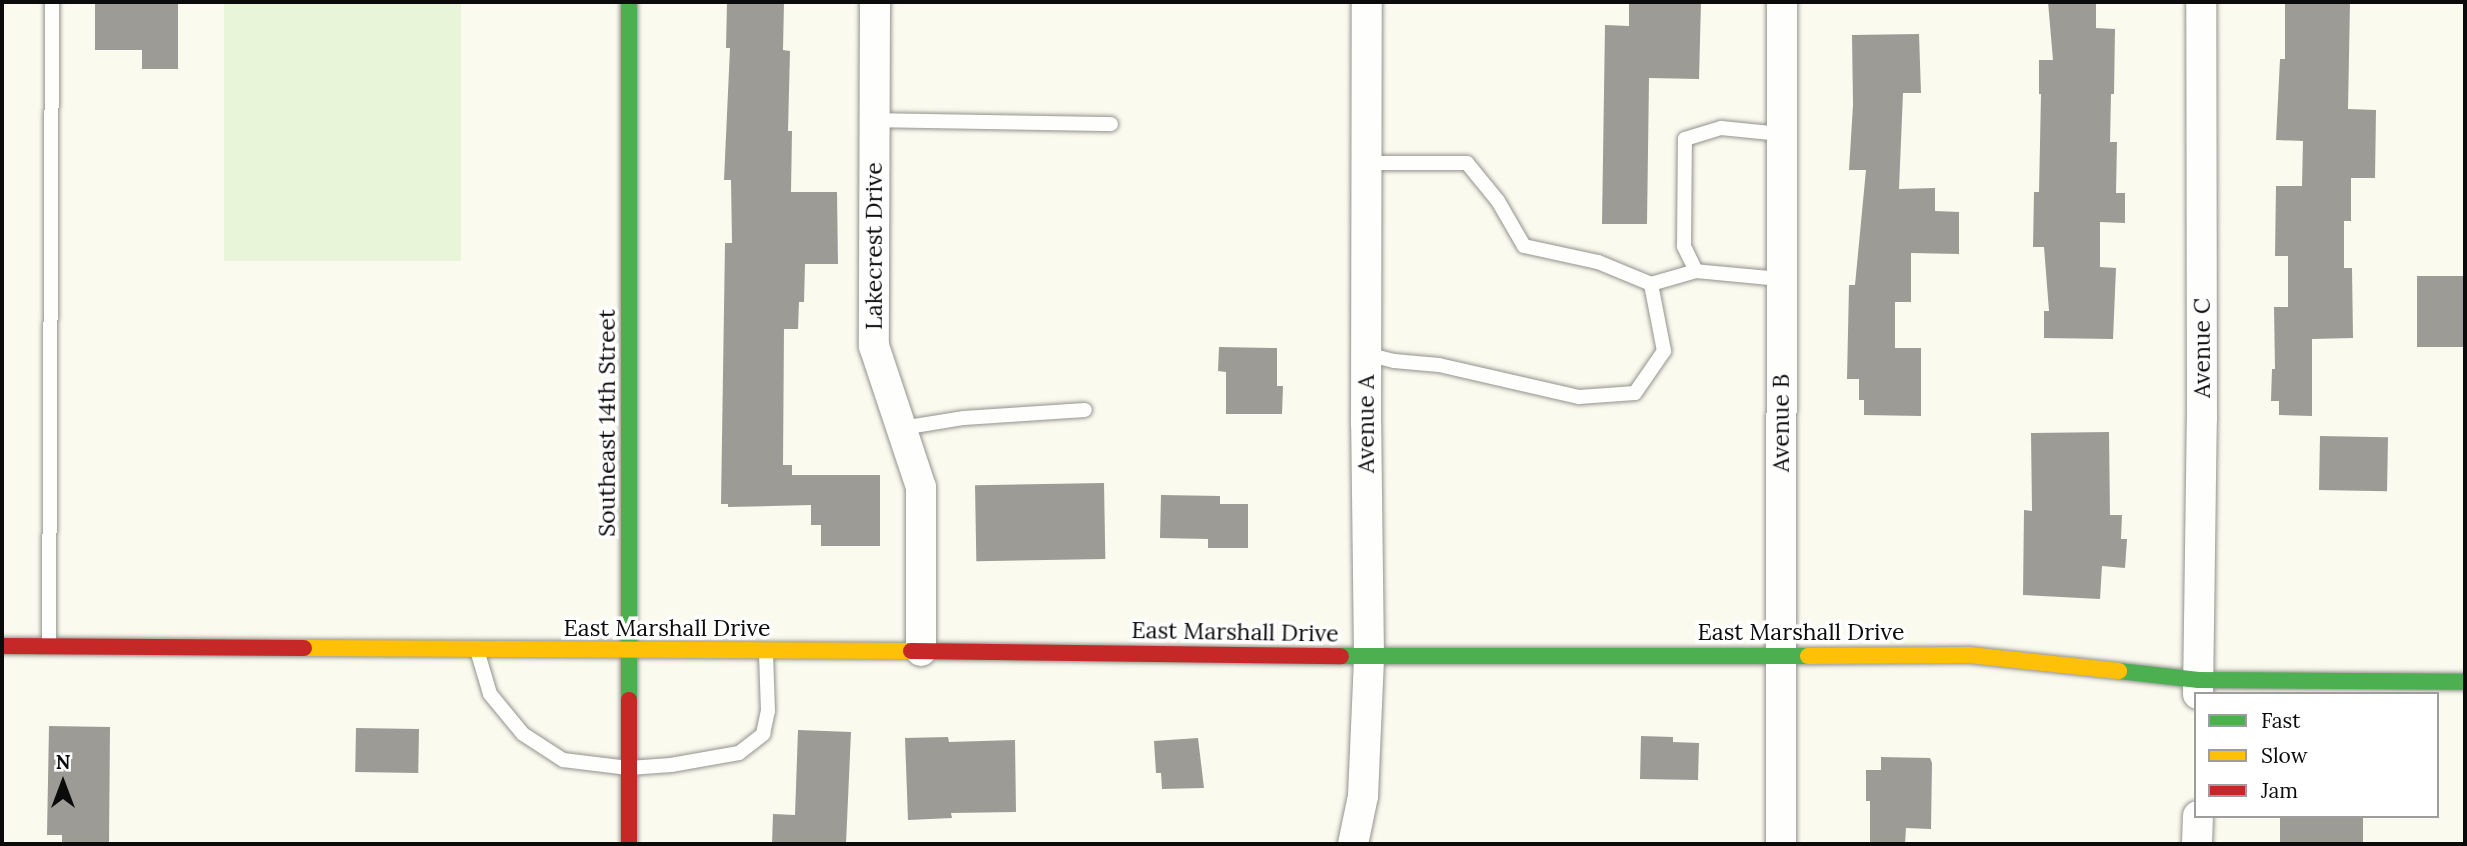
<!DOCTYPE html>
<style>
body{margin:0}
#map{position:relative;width:2467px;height:846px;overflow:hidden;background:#fafaef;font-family:Lora,serif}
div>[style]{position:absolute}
.pitch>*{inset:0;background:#e9f5d8;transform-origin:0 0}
.building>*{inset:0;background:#9c9b95;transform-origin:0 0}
.roads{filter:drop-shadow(0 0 2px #93938e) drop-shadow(0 0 2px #93938e)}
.lane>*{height:14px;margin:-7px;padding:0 7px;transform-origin:7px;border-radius:7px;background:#fefefd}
.street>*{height:30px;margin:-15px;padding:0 15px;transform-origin:15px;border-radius:15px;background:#fefefd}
.fast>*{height:16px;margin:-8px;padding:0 8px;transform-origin:8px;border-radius:8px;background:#4caf50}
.slow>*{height:16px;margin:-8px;padding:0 8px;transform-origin:8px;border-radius:8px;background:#ffc107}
.jam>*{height:16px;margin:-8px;padding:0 8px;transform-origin:8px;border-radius:8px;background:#c62828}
span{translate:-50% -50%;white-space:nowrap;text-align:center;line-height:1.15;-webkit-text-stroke:7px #fff;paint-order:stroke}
.street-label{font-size:23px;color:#0b0b0b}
.frame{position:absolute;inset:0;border:4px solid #0b0b0b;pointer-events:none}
.legend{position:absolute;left:2194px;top:692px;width:245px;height:126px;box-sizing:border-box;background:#fff;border:2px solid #9d9d9d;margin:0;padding:9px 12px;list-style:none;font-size:21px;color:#0b0b0b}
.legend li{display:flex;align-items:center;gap:14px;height:35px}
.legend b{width:35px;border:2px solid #9d9d9d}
.north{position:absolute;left:28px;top:748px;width:70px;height:70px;-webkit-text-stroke:5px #fff;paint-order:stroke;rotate:0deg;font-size:19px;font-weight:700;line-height:28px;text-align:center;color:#0b0b0b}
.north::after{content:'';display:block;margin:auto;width:24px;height:32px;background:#0b0b0b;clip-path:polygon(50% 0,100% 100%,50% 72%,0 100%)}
</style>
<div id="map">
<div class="pitch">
<i style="left:224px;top:2px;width:237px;height:259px"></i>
</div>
<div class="building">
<i style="clip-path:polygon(95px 2px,178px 2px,178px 69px,142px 69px,142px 50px,95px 50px)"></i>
<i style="clip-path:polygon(727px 2px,784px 2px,783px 50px,790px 51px,788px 131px,792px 131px,791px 192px,837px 192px,838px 264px,805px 264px,804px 302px,799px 302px,798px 329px,784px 329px,783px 465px,792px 465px,792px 475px,880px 475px,880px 546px,821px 546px,821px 525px,811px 525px,811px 505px,728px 507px,728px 504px,721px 504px,725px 243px,732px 243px,731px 180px,724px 180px,730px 48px,726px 48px)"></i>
<i style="clip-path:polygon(1629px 2px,1701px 2px,1699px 79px,1649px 78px,1647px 224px,1602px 224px,1605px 25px,1629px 26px)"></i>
<i style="clip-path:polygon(2048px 2px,2096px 3px,2096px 28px,2115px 29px,2114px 94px,2111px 94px,2110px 142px,2117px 142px,2116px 193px,2125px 193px,2125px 223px,2100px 222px,2100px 267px,2116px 268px,2113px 339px,2044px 338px,2044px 311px,2049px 311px,2044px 247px,2033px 247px,2034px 192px,2039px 192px,2041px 94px,2039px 94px,2039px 60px,2053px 60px)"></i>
<i style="clip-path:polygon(2285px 2px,2350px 2px,2348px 109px,2376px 110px,2375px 178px,2351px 178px,2351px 221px,2344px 221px,2344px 268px,2352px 268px,2353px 338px,2312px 339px,2312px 416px,2279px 415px,2279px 401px,2271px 401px,2272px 369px,2275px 369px,2274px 307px,2288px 307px,2288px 256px,2275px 256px,2276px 186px,2302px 186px,2303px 141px,2276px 140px,2280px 59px,2285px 59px)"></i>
<i style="clip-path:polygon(1919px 34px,1921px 93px,1903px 93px,1899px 189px,1935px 188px,1935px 211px,1959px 212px,1959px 254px,1911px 253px,1911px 302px,1895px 302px,1895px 348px,1921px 348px,1921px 416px,1864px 415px,1864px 400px,1859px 400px,1859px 379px,1847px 379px,1849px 285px,1855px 285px,1866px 170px,1849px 170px,1853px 105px,1852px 35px)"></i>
<i style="left:2417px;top:276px;width:48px;height:71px"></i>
<i style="clip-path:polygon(1219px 347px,1277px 348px,1277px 386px,1283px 386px,1282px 414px,1226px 414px,1226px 372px,1218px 371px)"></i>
<i style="clip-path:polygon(2109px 432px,2110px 515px,2122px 515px,2121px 539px,2127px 539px,2125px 568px,2102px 566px,2100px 599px,2023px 595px,2024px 510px,2032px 511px,2031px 433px)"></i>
<i style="left:2320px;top:436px;width:68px;height:54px;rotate:1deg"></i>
<i style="left:1104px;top:483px;width:76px;height:129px;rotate:89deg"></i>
<i style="clip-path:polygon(1161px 495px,1220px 496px,1220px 504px,1248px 504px,1248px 548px,1208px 548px,1208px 539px,1160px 538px)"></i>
<i style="clip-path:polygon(49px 726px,110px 727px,109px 844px,62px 844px,62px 835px,47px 835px)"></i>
<i style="left:356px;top:728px;width:63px;height:44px;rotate:1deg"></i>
<i style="clip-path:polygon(798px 730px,851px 732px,846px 844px,772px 844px,773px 814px,795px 815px)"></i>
<i style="clip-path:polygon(1641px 736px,1673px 737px,1673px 742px,1699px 743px,1698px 780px,1640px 779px)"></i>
<i style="clip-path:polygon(948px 737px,949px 742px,1015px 740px,1016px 812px,951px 813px,952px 818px,908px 820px,905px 738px)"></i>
<i style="clip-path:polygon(1198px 738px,1204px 788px,1162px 789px,1161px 773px,1156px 773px,1154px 741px)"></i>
<i style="clip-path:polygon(1881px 757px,1930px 758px,1932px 763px,1931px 829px,1906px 828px,1905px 844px,1870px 844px,1870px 801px,1866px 801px,1866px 770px,1881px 770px)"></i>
<i style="left:2280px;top:816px;width:83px;height:28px"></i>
</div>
<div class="roads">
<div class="lane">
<i style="left:875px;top:120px;width:236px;rotate:1deg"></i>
<i style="left:1366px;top:163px;width:101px"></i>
<i style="left:1467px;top:163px;width:49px;rotate:50.8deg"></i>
<i style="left:1498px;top:201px;width:52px;rotate:60deg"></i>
<i style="left:1524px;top:246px;width:76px;rotate:12.2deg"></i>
<i style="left:1598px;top:262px;width:57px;rotate:22.5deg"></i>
<i style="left:1651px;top:284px;width:47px;rotate:-16.1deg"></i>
<i style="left:1780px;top:279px;width:84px;rotate:-174.6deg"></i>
<i style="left:1696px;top:271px;width:28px;rotate:-116deg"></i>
<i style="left:1684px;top:246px;width:107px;rotate:-89.5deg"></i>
<i style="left:1685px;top:139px;width:38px;rotate:-17deg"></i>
<i style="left:1721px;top:128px;width:60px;rotate:5.7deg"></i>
<i style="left:1366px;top:354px;width:29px;rotate:14deg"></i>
<i style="left:1394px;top:361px;width:45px;rotate:5.1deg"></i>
<i style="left:1439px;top:365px;width:144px;rotate:12.9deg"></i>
<i style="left:1579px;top:397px;width:56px;rotate:-4.1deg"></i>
<i style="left:1635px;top:393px;width:51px;rotate:-55.4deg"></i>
<i style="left:1664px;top:351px;width:68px;rotate:-101deg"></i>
<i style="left:902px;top:428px;width:63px;rotate:-9.2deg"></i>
<i style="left:964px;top:418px;width:121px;rotate:-3.8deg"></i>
<i style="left:49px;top:644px;width:642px;rotate:-89.73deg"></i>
<i style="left:477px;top:650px;width:46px;rotate:73.5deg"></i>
<i style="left:490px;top:694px;width:52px;rotate:50.5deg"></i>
<i style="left:523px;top:734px;width:48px;rotate:33deg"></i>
<i style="left:563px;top:760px;width:66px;rotate:6.9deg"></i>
<i style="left:629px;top:768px;width:42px;rotate:-4.1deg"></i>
<i style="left:671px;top:765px;width:69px;rotate:-10deg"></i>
<i style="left:739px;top:753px;width:31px;rotate:-38deg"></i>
<i style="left:763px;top:734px;width:24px;rotate:-78deg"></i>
<i style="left:768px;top:711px;width:58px;rotate:-92deg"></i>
</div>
<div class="street">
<i style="left:875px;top:2px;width:344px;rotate:90.2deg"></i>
<i style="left:874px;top:346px;width:149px;rotate:71.6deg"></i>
<i style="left:921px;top:487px;width:164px;rotate:90deg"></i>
<i style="left:2198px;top:694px;width:275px;rotate:-89.2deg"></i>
<i style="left:2202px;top:419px;width:417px;rotate:-90.1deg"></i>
<i style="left:1353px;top:844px;width:49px;rotate:-78.2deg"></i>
<i style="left:1363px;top:796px;width:139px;rotate:-87.5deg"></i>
<i style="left:1369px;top:657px;width:233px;rotate:-90.7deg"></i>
<i style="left:1366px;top:424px;width:422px;rotate:-89.9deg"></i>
<i style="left:1781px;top:844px;width:842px;rotate:-89.93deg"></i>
<i style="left:2197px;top:844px;width:28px;rotate:-88deg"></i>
</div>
<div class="fast">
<i style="left:629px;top:2px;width:698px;rotate:90deg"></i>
<i style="left:1341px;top:656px;width:467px"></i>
<i style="left:2119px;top:671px;width:80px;rotate:6.5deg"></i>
<i style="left:2198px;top:680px;width:267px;rotate:0.4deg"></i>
</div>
<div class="slow">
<i style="left:304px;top:648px;width:607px;rotate:0.28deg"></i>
<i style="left:1808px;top:656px;width:161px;rotate:-0.4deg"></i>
<i style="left:1969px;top:655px;width:151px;rotate:6.1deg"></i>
</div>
<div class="jam">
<i style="left:2px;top:646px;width:302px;rotate:0.4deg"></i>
<i style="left:911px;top:651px;width:430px;rotate:0.7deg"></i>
<i style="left:629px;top:700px;width:144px;rotate:90deg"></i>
</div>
</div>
<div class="street-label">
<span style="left:874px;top:246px;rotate:-90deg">Lakecrest Drive</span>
<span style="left:2202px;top:348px;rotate:-90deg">Avenue C</span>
<span style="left:607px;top:423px;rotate:-90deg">Southeast 14th Street</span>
<span style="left:1781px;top:423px;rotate:-90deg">Avenue B</span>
<span style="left:1366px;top:424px;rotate:-90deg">Avenue A</span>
<span style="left:667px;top:628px">East Marshall Drive</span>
<span style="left:1235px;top:632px;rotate:1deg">East Marshall Drive</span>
<span style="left:1801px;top:632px">East Marshall Drive</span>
</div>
<div class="frame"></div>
<ul class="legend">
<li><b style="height:9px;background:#4caf50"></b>Fast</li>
<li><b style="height:9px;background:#ffc107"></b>Slow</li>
<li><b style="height:9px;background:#c62828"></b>Jam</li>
</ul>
<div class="north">N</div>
</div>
